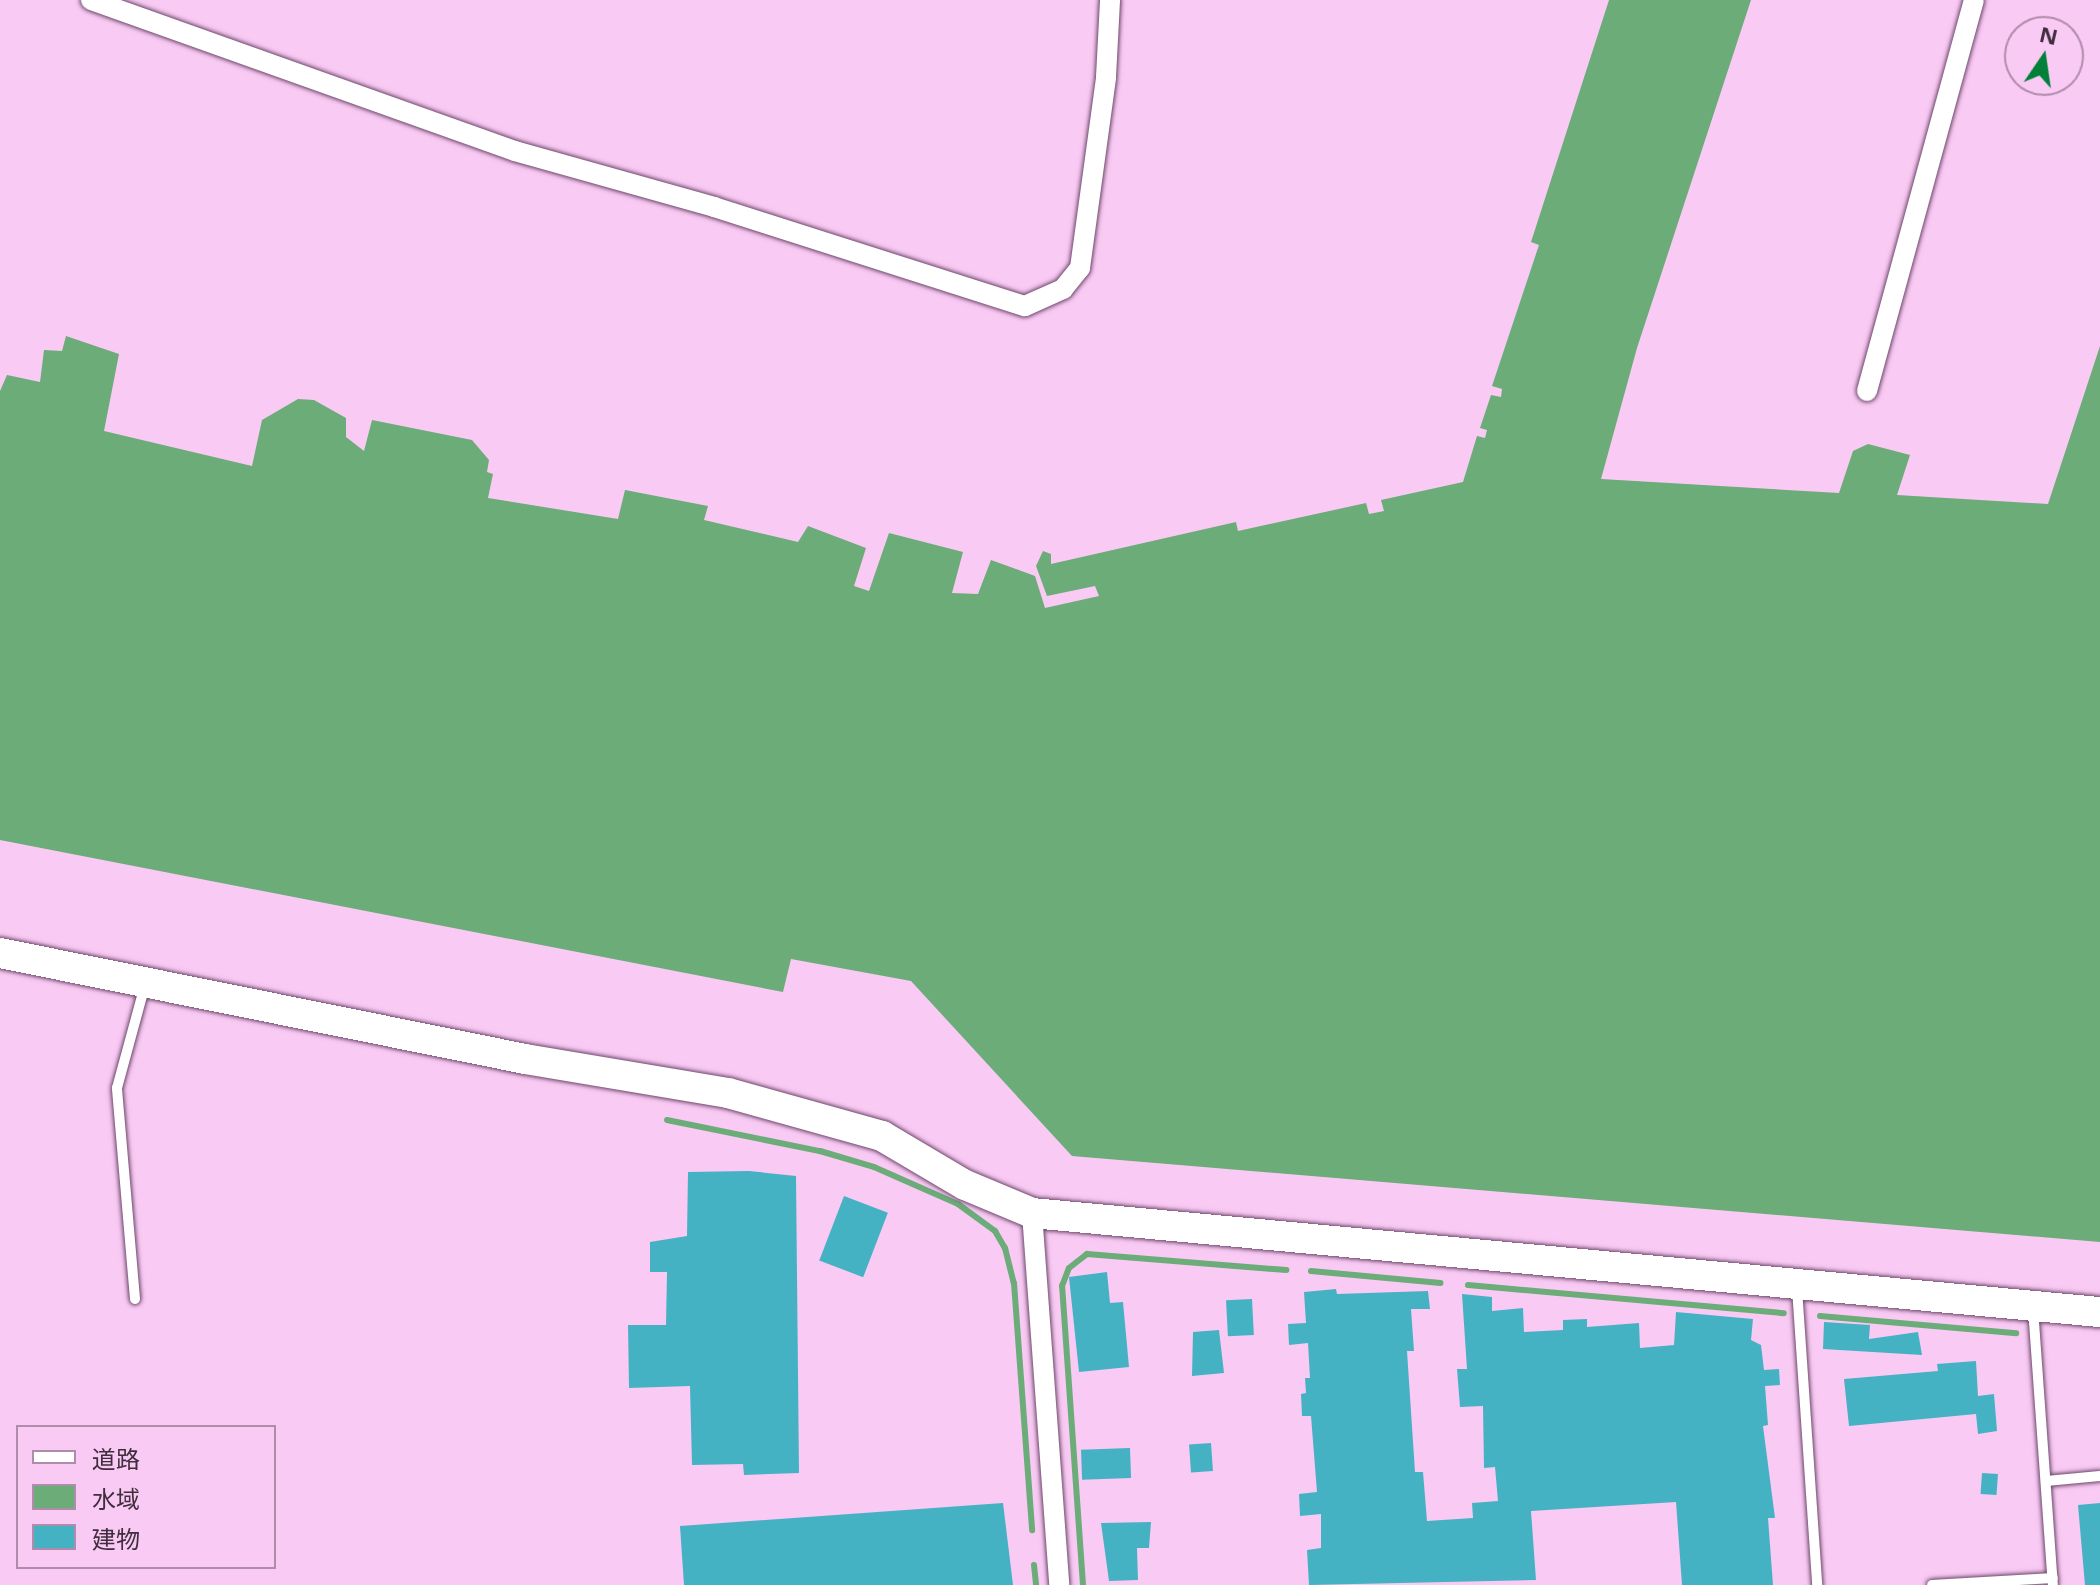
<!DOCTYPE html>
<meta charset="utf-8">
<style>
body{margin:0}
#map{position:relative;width:2100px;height:1585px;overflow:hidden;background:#f9caf4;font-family:"Noto Sans","Noto Sans JP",sans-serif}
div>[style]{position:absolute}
.water>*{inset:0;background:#6bac79}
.stream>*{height:6px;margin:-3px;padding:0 3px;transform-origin:3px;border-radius:3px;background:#6bac79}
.building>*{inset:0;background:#45b2c4;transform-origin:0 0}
.roads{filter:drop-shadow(0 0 2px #6e476b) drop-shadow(0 0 2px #6e476b)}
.lane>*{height:10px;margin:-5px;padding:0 5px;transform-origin:5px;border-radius:5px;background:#fff}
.street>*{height:20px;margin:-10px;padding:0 10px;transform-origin:10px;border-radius:10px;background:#fff}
.secondary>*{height:30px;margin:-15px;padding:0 15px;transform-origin:15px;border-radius:15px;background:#fff}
span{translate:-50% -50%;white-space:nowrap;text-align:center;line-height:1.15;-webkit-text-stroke:6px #f9caf4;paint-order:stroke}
.legend{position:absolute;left:16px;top:1425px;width:260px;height:144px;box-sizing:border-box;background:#f9caf4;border:2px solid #af8cab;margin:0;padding:10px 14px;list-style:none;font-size:24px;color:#402e3e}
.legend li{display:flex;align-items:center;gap:16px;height:40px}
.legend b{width:40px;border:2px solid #af8cab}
.north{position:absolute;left:2004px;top:16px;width:80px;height:80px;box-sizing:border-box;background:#f9caf4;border:2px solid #af8cab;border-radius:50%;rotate:13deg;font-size:22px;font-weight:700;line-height:32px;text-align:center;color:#402e3e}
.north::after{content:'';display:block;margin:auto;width:28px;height:36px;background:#008039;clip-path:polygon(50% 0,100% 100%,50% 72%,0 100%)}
</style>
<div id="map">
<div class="water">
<i style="clip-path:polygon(1609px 0,1751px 0,1637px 348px,1601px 479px,1839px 493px,1853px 451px,1868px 444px,1910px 455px,1897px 495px,2048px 504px,2100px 346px,2100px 1242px,1072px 1156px,911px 981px,791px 959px,783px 992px,0 840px,0 391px,7px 375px,40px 382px,44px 350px,62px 351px,66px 336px,119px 354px,104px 431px,252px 466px,262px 420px,298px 399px,314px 400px,346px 418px,346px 437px,364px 451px,372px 420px,472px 440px,489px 460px,487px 472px,493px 474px,488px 498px,618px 519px,625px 490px,708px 506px,704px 520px,798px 542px,808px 526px,866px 548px,854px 586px,869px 591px,889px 533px,963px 552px,952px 593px,978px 594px,991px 560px,1035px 576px,1045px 608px,1099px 596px,1095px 586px,1047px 596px,1036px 566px,1043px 551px,1051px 554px,1051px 564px,1236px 522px,1238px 531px,1366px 503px,1369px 514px,1384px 511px,1381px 500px,1463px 482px,1477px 436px,1485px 438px,1487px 430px,1480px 428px,1491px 395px,1501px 397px,1502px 389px,1492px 386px,1539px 245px,1531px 242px)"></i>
</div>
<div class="stream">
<i style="left:667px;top:1120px;width:156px;rotate:11.5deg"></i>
<i style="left:820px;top:1151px;width:56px;rotate:16.5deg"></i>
<i style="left:874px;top:1167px;width:92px;rotate:23.8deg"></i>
<i style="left:958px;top:1204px;width:46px;rotate:36.1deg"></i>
<i style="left:995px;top:1231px;width:20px;rotate:60deg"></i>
<i style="left:1005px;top:1248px;width:36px;rotate:76deg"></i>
<i style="left:1014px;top:1283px;width:248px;rotate:85.8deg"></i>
<i style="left:1311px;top:1271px;width:130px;rotate:5.3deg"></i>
<i style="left:1468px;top:1285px;width:317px;rotate:5.1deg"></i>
<i style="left:1820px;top:1316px;width:197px;rotate:5deg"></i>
<i style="left:1034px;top:1565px;width:20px;rotate:84deg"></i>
<i style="left:1083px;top:1585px;width:300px;rotate:-94deg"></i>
<i style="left:1062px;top:1286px;width:19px;rotate:-69deg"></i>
<i style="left:1069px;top:1268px;width:23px;rotate:-38deg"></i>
<i style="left:1087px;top:1254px;width:200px;rotate:4.6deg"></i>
</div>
<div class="building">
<i style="clip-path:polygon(749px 1171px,796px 1176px,799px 1473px,744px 1475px,743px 1464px,692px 1465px,690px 1386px,629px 1388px,628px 1325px,666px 1325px,667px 1272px,650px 1272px,650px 1242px,687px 1236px,688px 1172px)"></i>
<i style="left:844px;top:1196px;width:47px;height:69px;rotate:21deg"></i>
<i style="clip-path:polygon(1107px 1272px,1110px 1303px,1123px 1302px,1129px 1367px,1079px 1372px,1069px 1277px)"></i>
<i style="clip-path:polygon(1336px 1289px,1337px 1294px,1428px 1291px,1430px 1309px,1411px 1309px,1414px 1351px,1407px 1351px,1415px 1472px,1423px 1472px,1427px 1521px,1473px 1518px,1472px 1503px,1498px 1501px,1495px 1467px,1484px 1468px,1483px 1406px,1460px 1407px,1457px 1369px,1467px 1369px,1462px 1294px,1492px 1297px,1492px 1311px,1523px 1308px,1524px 1332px,1563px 1330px,1563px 1320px,1587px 1319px,1587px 1327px,1639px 1323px,1640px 1348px,1674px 1345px,1676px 1312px,1753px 1319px,1751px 1340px,1761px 1345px,1764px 1370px,1779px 1369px,1780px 1385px,1765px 1386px,1768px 1425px,1763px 1426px,1775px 1518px,1768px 1518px,1773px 1585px,1682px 1585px,1676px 1502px,1531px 1511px,1536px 1580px,1309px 1585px,1307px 1550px,1321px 1548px,1321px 1514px,1300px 1516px,1299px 1494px,1317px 1492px,1311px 1416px,1302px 1416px,1301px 1394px,1306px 1393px,1305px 1378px,1310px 1378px,1308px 1343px,1289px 1345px,1288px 1324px,1306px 1323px,1304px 1292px)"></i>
<i style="left:1252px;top:1299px;width:36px;height:26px;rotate:87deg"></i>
<i style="clip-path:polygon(1824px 1322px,1870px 1325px,1869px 1339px,1918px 1332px,1922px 1355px,1823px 1349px)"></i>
<i style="clip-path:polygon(1219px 1330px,1224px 1373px,1192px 1376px,1193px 1332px)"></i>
<i style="clip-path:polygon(1976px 1361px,1978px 1396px,1994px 1394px,1997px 1431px,1978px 1434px,1976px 1414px,1849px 1426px,1844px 1379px,1938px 1371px,1937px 1364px)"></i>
<i style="left:1211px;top:1443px;width:28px;height:22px;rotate:86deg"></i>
<i style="left:1130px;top:1448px;width:30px;height:49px;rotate:88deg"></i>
<i style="left:1982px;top:1473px;width:16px;height:21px;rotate:4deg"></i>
<i style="clip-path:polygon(1003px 1503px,1013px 1585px,684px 1585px,680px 1526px)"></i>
<i style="clip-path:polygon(2100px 1503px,2100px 1585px,2085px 1585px,2078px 1505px)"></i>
<i style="clip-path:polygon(1151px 1522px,1149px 1548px,1137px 1548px,1138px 1580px,1109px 1581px,1101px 1523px)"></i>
</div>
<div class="roads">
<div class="lane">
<i style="left:1797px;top:1288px;width:298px;rotate:86.1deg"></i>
<i style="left:135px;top:1299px;width:212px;rotate:-94.9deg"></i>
<i style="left:117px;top:1088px;width:107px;rotate:-74.8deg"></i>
<i style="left:2033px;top:1308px;width:278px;rotate:85.9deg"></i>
<i style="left:2046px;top:1481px;width:54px;rotate:-5.3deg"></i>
<i style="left:1932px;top:1585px;width:121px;rotate:-3.3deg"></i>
</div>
<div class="street">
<i style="left:91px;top:0;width:450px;rotate:19.6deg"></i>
<i style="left:515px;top:151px;width:207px;rotate:15.7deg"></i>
<i style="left:714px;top:207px;width:326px;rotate:17.7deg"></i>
<i style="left:1025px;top:306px;width:42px;rotate:-24.1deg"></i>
<i style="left:1063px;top:289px;width:27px;rotate:-51deg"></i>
<i style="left:1080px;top:268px;width:193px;rotate:-82.2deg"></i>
<i style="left:1106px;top:77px;width:77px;rotate:-87deg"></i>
<i style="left:1867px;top:391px;width:405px;rotate:-74.7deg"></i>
<i style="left:1032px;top:1213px;width:373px;rotate:85.8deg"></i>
</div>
<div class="secondary">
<i style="left:0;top:953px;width:536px;rotate:11.41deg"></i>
<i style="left:525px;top:1059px;width:206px;rotate:9.5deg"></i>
<i style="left:728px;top:1093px;width:160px;rotate:15.6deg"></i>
<i style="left:882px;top:1136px;width:96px;rotate:30.6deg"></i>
<i style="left:965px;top:1185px;width:73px;rotate:22.7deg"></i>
<i style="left:1032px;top:1213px;width:1073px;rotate:5.3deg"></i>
</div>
</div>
<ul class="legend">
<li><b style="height:10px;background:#fff"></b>道路</li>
<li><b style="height:22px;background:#6bac79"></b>水域</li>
<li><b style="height:22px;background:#45b2c4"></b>建物</li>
</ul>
<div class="north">N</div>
</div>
